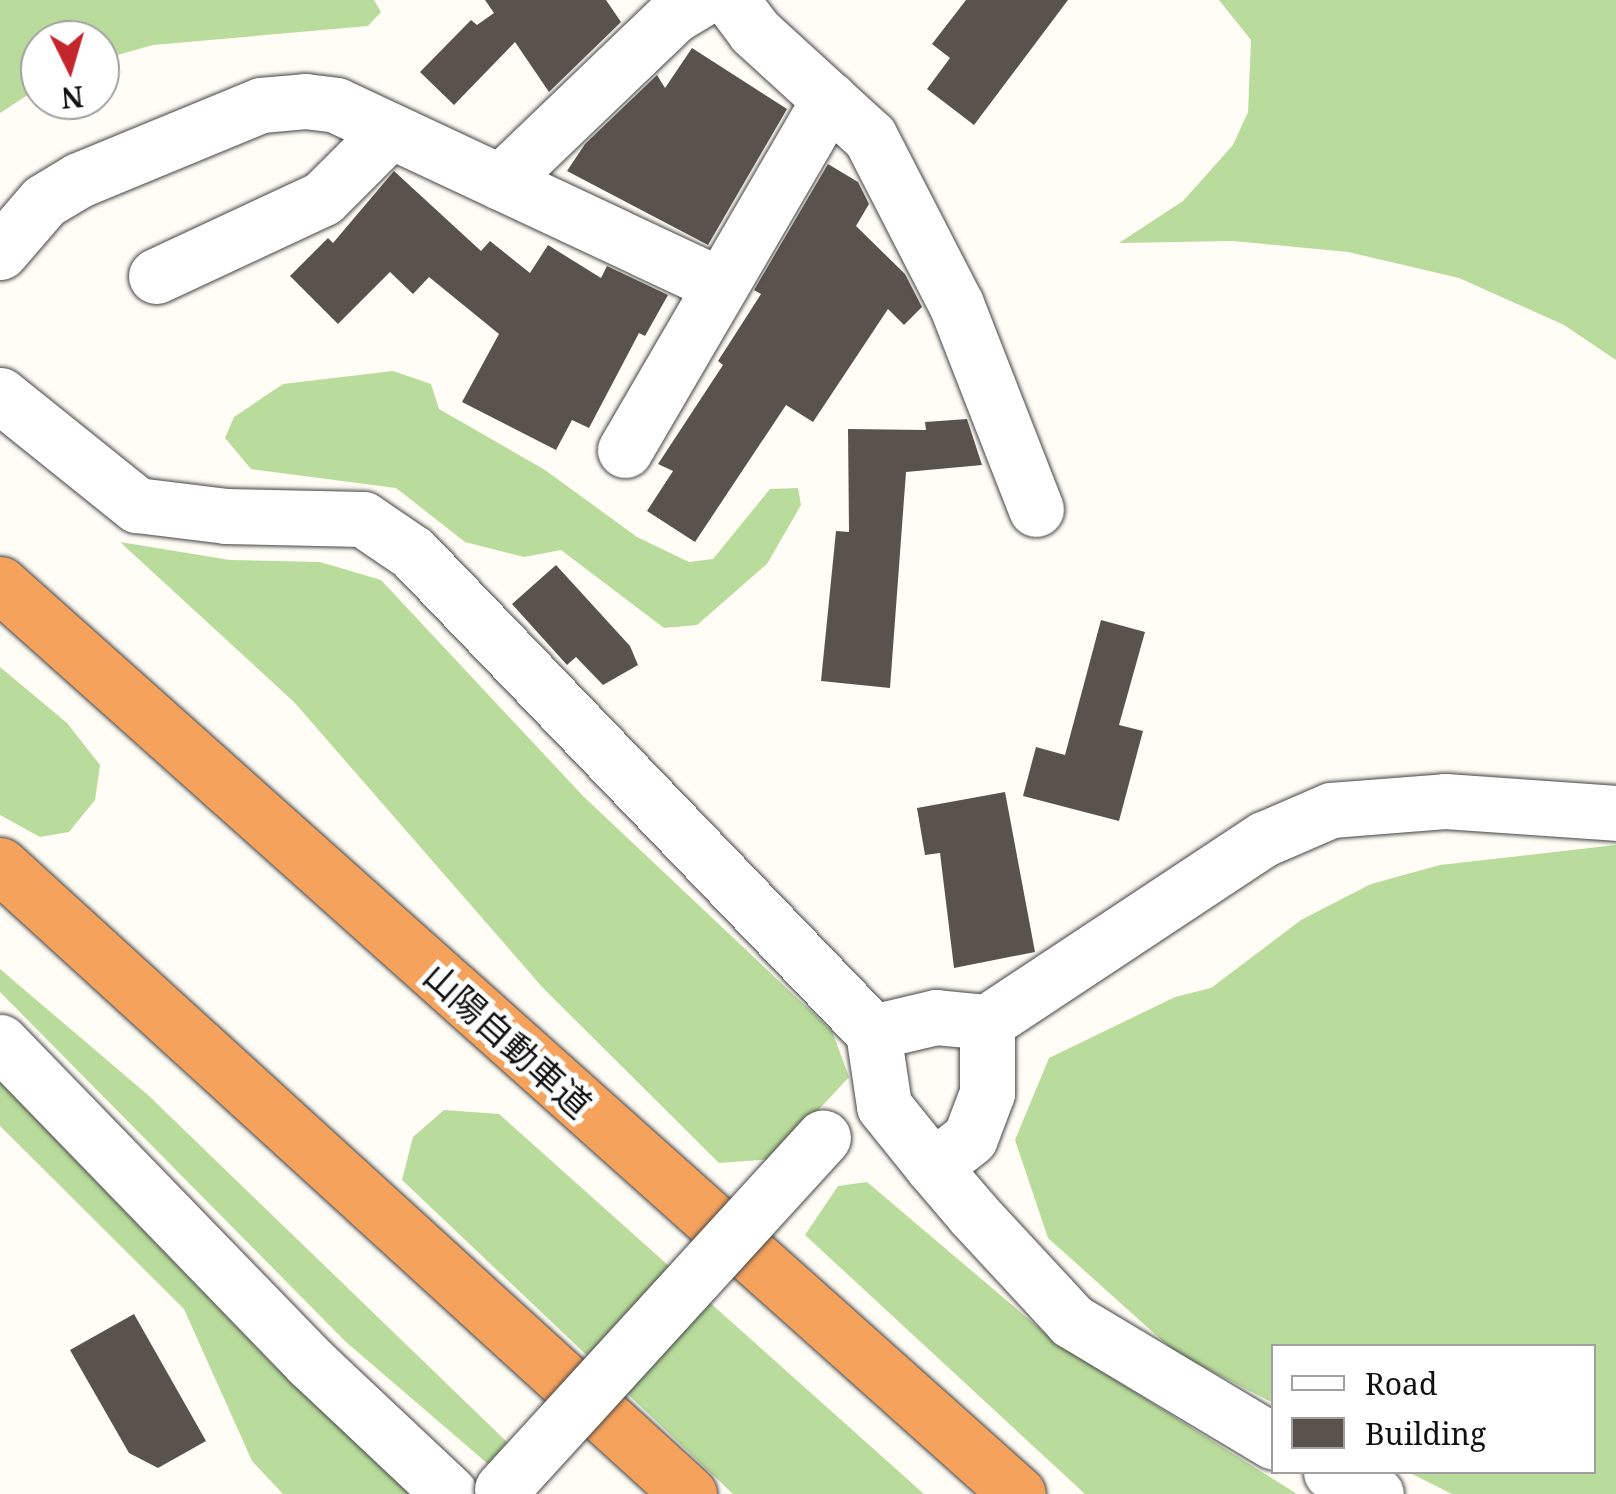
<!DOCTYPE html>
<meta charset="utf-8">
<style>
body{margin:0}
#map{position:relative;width:1616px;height:1494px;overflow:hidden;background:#fffdf5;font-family:"Noto Serif","Noto Sans JP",serif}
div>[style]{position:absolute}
.forest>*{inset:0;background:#b9dc9c}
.building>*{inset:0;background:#5a524d}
.roads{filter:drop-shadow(0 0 2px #444) drop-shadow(0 0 2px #444)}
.minor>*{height:55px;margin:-27.5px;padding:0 27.5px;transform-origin:27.5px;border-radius:27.5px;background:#fff}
.motorway>*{height:55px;margin:-27.5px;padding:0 27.5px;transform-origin:27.5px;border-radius:27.5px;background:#f5a25d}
.bridges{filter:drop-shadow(0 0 2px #444) drop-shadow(0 0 2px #444)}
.minor-bridge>*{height:55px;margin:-27.5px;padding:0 27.5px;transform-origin:27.5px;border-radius:27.5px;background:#fff}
span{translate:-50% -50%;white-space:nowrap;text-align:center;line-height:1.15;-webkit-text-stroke:10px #fff;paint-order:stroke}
.street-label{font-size:35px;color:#111}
.legend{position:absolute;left:1271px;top:1344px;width:325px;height:130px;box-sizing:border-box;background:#fff;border:2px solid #a0a0a0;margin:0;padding:12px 18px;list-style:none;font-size:30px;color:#111}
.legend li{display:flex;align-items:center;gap:20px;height:50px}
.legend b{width:50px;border:2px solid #a0a0a0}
.north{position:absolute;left:20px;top:20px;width:100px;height:100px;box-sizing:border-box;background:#fff;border:2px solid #a0a0a0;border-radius:50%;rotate:175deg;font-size:28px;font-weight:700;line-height:40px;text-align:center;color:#111}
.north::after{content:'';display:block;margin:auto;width:35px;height:45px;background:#c4262e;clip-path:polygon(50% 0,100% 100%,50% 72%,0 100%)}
</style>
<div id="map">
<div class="forest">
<i style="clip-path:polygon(0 0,374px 0,381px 12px,368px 26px,153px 45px,100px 60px,100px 40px,40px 40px,40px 87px,0 113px)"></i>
<i style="clip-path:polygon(1219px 0,1616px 0,1616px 360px,1564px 325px,1459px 278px,1348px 252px,1233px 241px,1119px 243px,1183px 201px,1233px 145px,1248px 112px,1251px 40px)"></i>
<i style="clip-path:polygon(393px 371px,431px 384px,439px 409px,545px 470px,637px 537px,689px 562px,713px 559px,770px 489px,798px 488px,801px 505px,767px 564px,697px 625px,664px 628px,561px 550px,524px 557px,465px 542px,396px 488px,251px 469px,225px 438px,234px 417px,283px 384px)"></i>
<i style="clip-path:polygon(120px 542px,230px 560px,320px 562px,381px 580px,583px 796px,832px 1031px,849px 1077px,773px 1159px,719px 1163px,543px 988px,294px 702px)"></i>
<i style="clip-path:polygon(0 667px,67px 723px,100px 765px,95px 800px,69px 832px,40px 837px,0 815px)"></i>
<i style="clip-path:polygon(1616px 845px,1616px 1494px,1452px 1494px,1408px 1472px,1594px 1472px,1594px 1346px,1274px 1346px,1273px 1403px,1175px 1352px,1048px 1238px,1015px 1140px,1049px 1058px,1175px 997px,1211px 988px,1301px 920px,1371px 884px,1440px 865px)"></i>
<i style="clip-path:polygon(0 969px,148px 1095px,507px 1442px,488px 1464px,346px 1342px,0 992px)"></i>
<i style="clip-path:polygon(0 1082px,276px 1368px,416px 1494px,283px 1494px,252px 1461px,184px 1309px,0 1126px)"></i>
<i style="clip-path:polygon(444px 1110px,499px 1114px,924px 1494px,733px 1494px,402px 1180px,413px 1137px)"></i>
<i style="clip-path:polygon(867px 1182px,1058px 1344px,1297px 1494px,1085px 1494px,805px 1235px,838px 1186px)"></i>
</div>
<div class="building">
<i style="clip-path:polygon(485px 0,606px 0,621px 22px,549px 92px,515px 42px,454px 105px,420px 72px,471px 20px,477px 25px,494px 13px)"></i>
<i style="clip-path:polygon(966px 0,1068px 0,974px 125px,927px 89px,950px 58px,932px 44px)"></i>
<i style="clip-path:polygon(692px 48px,787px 109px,708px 245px,567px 171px,585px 144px,657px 75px,665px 88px)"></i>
<i style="clip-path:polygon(828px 164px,858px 182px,869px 204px,856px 226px,905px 274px,922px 307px,904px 325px,888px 309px,813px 422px,786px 405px,695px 542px,647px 511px,673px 471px,658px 464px,723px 365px,718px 361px,761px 294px,754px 290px)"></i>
<i style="clip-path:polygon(394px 171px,481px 251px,490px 241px,530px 273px,548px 245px,601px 278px,607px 266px,668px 295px,645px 336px,639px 333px,589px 428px,572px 420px,556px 450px,462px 402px,499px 334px,429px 277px,413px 294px,390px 272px,338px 324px,290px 276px,328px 238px,333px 243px)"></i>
<i style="clip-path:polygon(967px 419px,982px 465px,906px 472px,890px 688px,821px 681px,836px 531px,849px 532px,848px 429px,926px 430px,925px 422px)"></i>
<i style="clip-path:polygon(556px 565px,630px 646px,638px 665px,603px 685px,576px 657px,567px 665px,512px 604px)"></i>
<i style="clip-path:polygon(1101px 620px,1145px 632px,1119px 725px,1143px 731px,1119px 821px,1023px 796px,1036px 747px,1065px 755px)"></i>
<i style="clip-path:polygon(1005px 792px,1035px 952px,954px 968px,940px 853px,925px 855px,917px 808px)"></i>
<i style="clip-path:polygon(134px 1314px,206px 1441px,158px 1468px,129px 1453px,70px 1350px)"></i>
</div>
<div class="roads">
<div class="minor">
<i style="left:731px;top:0;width:39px;rotate:53deg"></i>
<i style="left:754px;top:31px;width:157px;rotate:42.4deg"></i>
<i style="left:870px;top:137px;width:188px;rotate:62.8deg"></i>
<i style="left:956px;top:304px;width:220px;rotate:68.7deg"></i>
<i style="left:500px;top:182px;width:240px;rotate:-43.8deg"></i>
<i style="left:673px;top:16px;width:31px;rotate:-31deg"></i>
<i style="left:0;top:252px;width:67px;rotate:-49.2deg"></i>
<i style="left:44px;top:201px;width:41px;rotate:-31deg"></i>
<i style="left:79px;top:180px;width:197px;rotate:-22.4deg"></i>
<i style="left:261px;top:105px;width:44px;rotate:-5.2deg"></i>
<i style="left:305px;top:101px;width:31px;rotate:7deg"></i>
<i style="left:336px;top:105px;width:425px;rotate:25.1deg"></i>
<i style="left:156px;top:276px;width:184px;rotate:-25deg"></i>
<i style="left:323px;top:198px;width:95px;rotate:-45deg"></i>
<i style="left:0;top:395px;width:176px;rotate:38.8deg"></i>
<i style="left:137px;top:505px;width:90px;rotate:7deg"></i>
<i style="left:226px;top:516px;width:137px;rotate:1.3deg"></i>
<i style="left:363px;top:519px;width:60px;rotate:34.2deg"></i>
<i style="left:413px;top:553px;width:664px;rotate:46.16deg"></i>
<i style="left:625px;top:450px;width:406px;rotate:-59.8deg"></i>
<i style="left:987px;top:1022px;width:332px;rotate:-33.5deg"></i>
<i style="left:1264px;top:839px;width:73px;rotate:-23.4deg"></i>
<i style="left:1331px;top:810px;width:114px;rotate:-4.5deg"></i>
<i style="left:1445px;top:801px;width:171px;rotate:4deg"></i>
<i style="left:0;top:1042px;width:446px;rotate:45.9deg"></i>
<i style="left:310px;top:1362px;width:192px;rotate:43.3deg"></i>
<i style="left:933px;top:1167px;width:47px;rotate:-38.1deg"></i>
<i style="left:970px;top:1138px;width:48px;rotate:-69.3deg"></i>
<i style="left:987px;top:1093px;width:71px;rotate:-90deg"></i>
<i style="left:987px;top:1022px;width:51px;rotate:-174.4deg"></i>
<i style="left:936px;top:1017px;width:65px;rotate:166.6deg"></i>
<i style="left:873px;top:1032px;width:75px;rotate:81.5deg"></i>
<i style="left:884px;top:1106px;width:78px;rotate:51.2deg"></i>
<i style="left:933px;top:1167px;width:63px;rotate:49.5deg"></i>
<i style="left:974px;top:1215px;width:144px;rotate:47.2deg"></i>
<i style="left:1072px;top:1321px;width:235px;rotate:30.9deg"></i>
<i style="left:1331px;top:1472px;width:50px;rotate:26.1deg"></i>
</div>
<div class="motorway">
<i style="left:0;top:584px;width:1365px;rotate:41.79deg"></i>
<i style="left:0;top:865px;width:933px;rotate:42.39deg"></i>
</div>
</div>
<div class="bridges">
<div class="minor-bridge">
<i style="left:502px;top:1489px;width:476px;rotate:-47.6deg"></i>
</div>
</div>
<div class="street-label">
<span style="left:508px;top:1040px;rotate:42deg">山陽自動車道</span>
</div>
<ul class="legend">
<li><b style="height:12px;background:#fff"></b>Road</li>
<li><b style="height:28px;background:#5a524d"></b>Building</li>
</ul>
<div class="north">N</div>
</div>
